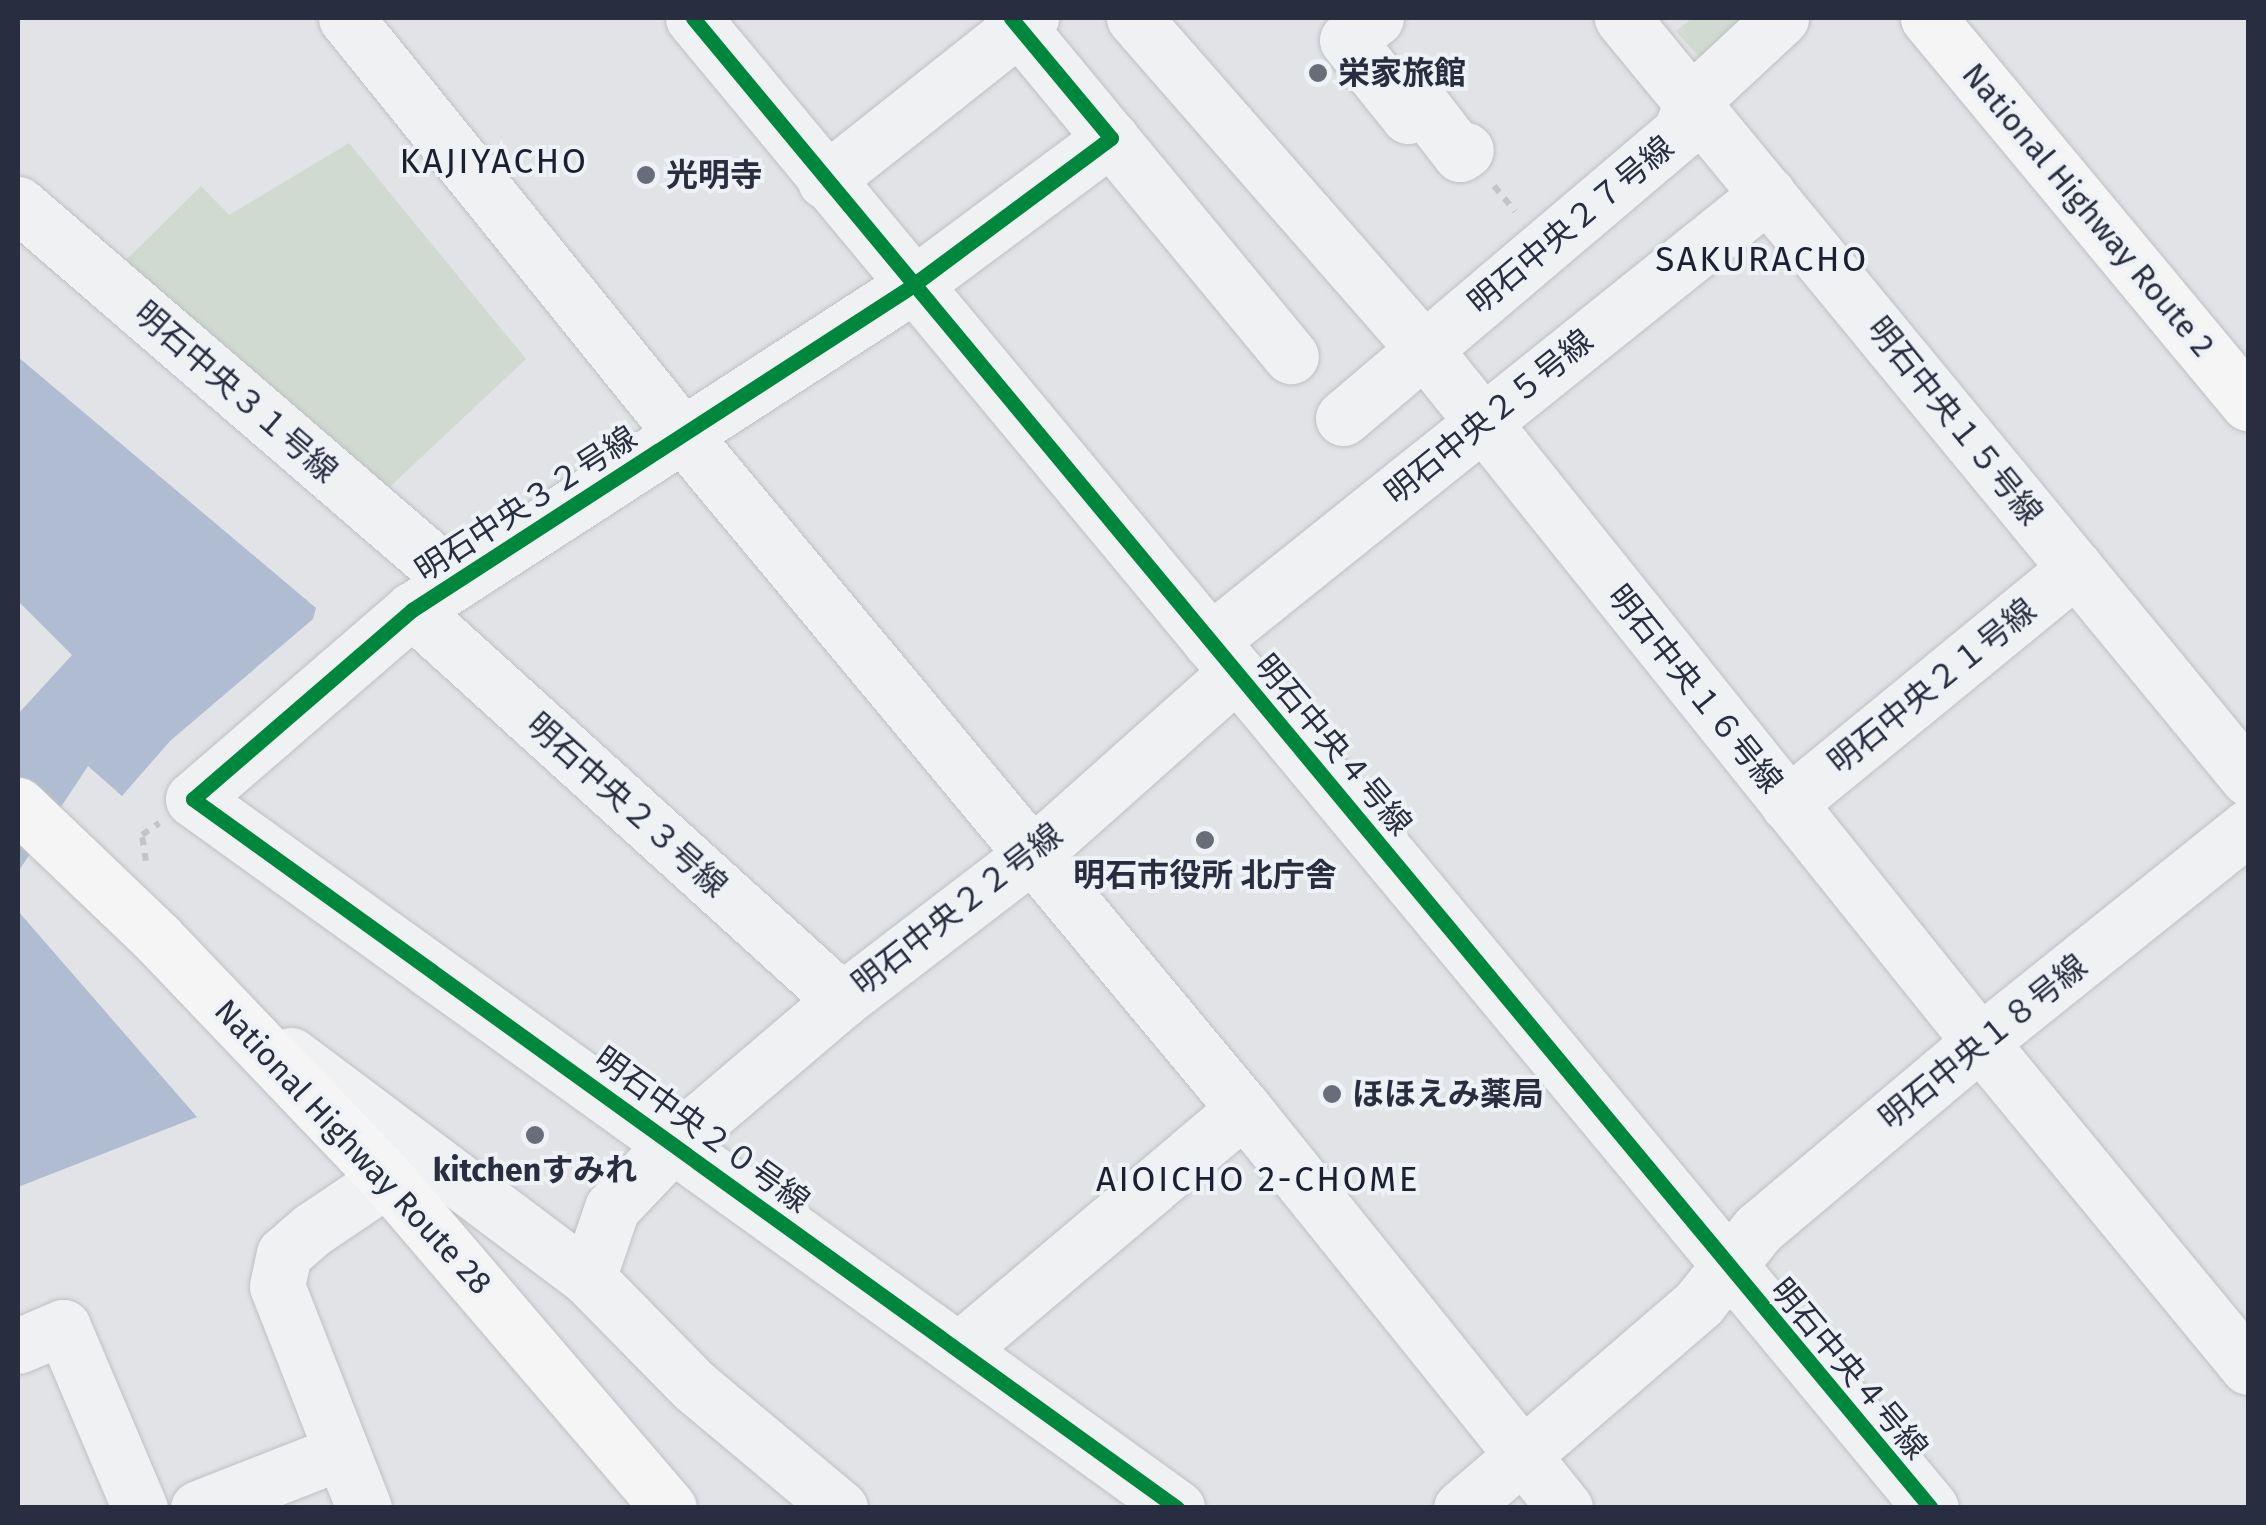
<!DOCTYPE html>
<meta charset="utf-8">
<style>
body{margin:0}
#map{position:relative;width:2266px;height:1525px;overflow:hidden;background:#e1e3e6;font-family:"Fira Sans","Noto Sans JP",sans-serif}
div>[style]{position:absolute}
.green>*{inset:0;background:#d0dad1}
.water>*{inset:0;background:#afbcd1}
.path>*{height:6px;margin-top:-3px;transform-origin:0;background:repeating-linear-gradient(90deg,#c2c4c9 0 8px,transparent 0 16px)}
.roads{filter:drop-shadow(0 0 2px #bec0c3) drop-shadow(0 0 2px #bec0c3)}
.minor>*{height:55px;margin:-27.5px;padding:0 27.5px;transform-origin:27.5px;border-radius:27.5px;background:#f0f1f2}
.highway>*{height:55px;margin:-27.5px;padding:0 27.5px;transform-origin:27.5px;border-radius:27.5px;background:#f5f5f6}
.cycleway>*{height:15px;margin:-7.5px;padding:0 7.5px;transform-origin:7.5px;border-radius:7.5px;background:#00873e}
.dots>*{width:28px;height:28px;translate:-50% -50%;box-sizing:border-box;border:5px solid #eef1f6;border-radius:50%}
span{translate:-50% -50%;white-space:nowrap;text-align:center;line-height:1.15;-webkit-text-stroke:8px #eef1f6;paint-order:stroke}
.poi-label{font-size:32px;color:#282e3f;font-weight:700}
.left{translate:0 -50%;text-align:left}
.street-label{font-size:32px;color:#282e3f}
.neighbourhood-label{font-size:35px;color:#1a2030;letter-spacing:2.5px}
.frame{position:absolute;inset:0;border:20px solid #282e3f;pointer-events:none}
</style>
<div id="map">
<div class="green">
<i style="clip-path:polygon(1692px 18px,1764px 18px,1709px 68px,1676px 31px)"></i>
<i style="clip-path:polygon(349px 143px,526px 359px,382px 494px,117px 269px,201px 186px,229px 215px)"></i>
</div>
<div class="water">
<i style="clip-path:polygon(18px 357px,316px 608px,313px 619px,170px 741px,122px 796px,88px 766px,18px 872px,18px 714px,72px 655px,18px 601px)"></i>
<i style="clip-path:polygon(18px 911px,197px 1117px,18px 1187px)"></i>
</div>
<div class="path">
<i style="left:1494px;top:186px;width:33px;rotate:50deg"></i>
<i style="left:146px;top:861px;width:26px;rotate:-99deg"></i>
<i style="left:142px;top:835px;width:21px;rotate:-35deg"></i>
</div>
<div class="roads">
<div class="minor">
<i style="left:346px;top:18px;width:536px;rotate:51.06deg"></i>
<i style="left:683px;top:435px;width:877px;rotate:50.23deg"></i>
<i style="left:1244px;top:1109px;width:512px;rotate:51.18deg"></i>
<i style="left:693px;top:18px;width:1937px;rotate:50.28deg"></i>
<i style="left:1011px;top:18px;width:439px;rotate:50.4deg"></i>
<i style="left:1134px;top:18px;width:440px;rotate:48.8deg"></i>
<i style="left:1424px;top:349px;width:888px;rotate:51.26deg"></i>
<i style="left:1980px;top:1042px;width:421px;rotate:50.5deg"></i>
<i style="left:1376px;top:18px;width:36px;rotate:143deg"></i>
<i style="left:1347px;top:40px;width:97px;rotate:51.2deg"></i>
<i style="left:1408px;top:116px;width:18px;rotate:-38deg"></i>
<i style="left:1422px;top:105px;width:62px;rotate:52.2deg"></i>
<i style="left:1460px;top:154px;width:7px;rotate:-34deg"></i>
<i style="left:1622px;top:18px;width:985px;rotate:50.52deg"></i>
<i style="left:1111px;top:138px;width:248px;rotate:143.4deg"></i>
<i style="left:912px;top:286px;width:596px;rotate:147.06deg"></i>
<i style="left:412px;top:610px;width:289px;rotate:139.2deg"></i>
<i style="left:193px;top:799px;width:1213px;rotate:35.77deg"></i>
<i style="left:825px;top:181px;width:263px;rotate:-38.4deg"></i>
<i style="left:18px;top:204px;width:577px;rotate:40.78deg"></i>
<i style="left:1343px;top:418px;width:443px;rotate:-40.3deg"></i>
<i style="left:1681px;top:131px;width:32px;rotate:-70deg"></i>
<i style="left:1692px;top:101px;width:122px;rotate:-43deg"></i>
<i style="left:412px;top:610px;width:581px;rotate:42.21deg"></i>
<i style="left:1210px;top:641px;width:715px;rotate:-38.7deg"></i>
<i style="left:1788px;top:804px;width:372px;rotate:-39.3deg"></i>
<i style="left:291px;top:1055px;width:371px;rotate:36.9deg"></i>
<i style="left:18px;top:1346px;width:49px;rotate:-22.9deg"></i>
<i style="left:63px;top:1327px;width:197px;rotate:67deg"></i>
<i style="left:960px;top:1349px;width:372px;rotate:-40.2deg"></i>
<i style="left:198px;top:1508px;width:154px;rotate:-21.4deg"></i>
<i style="left:364px;top:1508px;width:238px;rotate:-111.4deg"></i>
<i style="left:277px;top:1286px;width:33px;rotate:-78deg"></i>
<i style="left:284px;top:1254px;width:38px;rotate:-41deg"></i>
<i style="left:313px;top:1229px;width:89px;rotate:-34deg"></i>
<i style="left:387px;top:1179px;width:44px;rotate:-25.4deg"></i>
<i style="left:840px;top:1508px;width:190px;rotate:-140.1deg"></i>
<i style="left:694px;top:1386px;width:151px;rotate:-134.5deg"></i>
<i style="left:588px;top:1278px;width:74px;rotate:-71.1deg"></i>
<i style="left:612px;top:1208px;width:90px;rotate:-46.4deg"></i>
<i style="left:674px;top:1143px;width:221px;rotate:-40.4deg"></i>
<i style="left:842px;top:1000px;width:240px;rotate:-37.4deg"></i>
<i style="left:1033px;top:854px;width:273px;rotate:-41.7deg"></i>
<i style="left:1461px;top:1508px;width:314px;rotate:-40.7deg"></i>
<i style="left:1699px;top:1303px;width:95px;rotate:-51.4deg"></i>
<i style="left:1758px;top:1229px;width:290px;rotate:-40.1deg"></i>
<i style="left:1980px;top:1042px;width:344px;rotate:-38.7deg"></i>
</div>
<div class="highway">
<i style="left:1928px;top:18px;width:501px;rotate:50.27deg"></i>
<i style="left:18px;top:805px;width:192px;rotate:43.7deg"></i>
<i style="left:157px;top:938px;width:333px;rotate:46.3deg"></i>
<i style="left:387px;top:1179px;width:433px;rotate:49.4deg"></i>
</div>
</div>
<div class="cycleway">
<i style="left:693px;top:18px;width:1937px;rotate:50.28deg"></i>
<i style="left:1011px;top:18px;width:156px;rotate:50.2deg"></i>
<i style="left:1111px;top:138px;width:248px;rotate:143.4deg"></i>
<i style="left:912px;top:286px;width:596px;rotate:147.06deg"></i>
<i style="left:412px;top:610px;width:289px;rotate:139.2deg"></i>
<i style="left:193px;top:799px;width:1213px;rotate:35.77deg"></i>
</div>
<div class="dots">
<i style="left:1318px;top:73px;background:#696d79"></i>
<i style="left:646px;top:175px;background:#696d79"></i>
<i style="left:1205px;top:840px;background:#696d79"></i>
<i style="left:1332px;top:1094px;background:#696d79"></i>
<i style="left:535px;top:1135px;background:#696d79"></i>
</div>
<div class="poi-label">
<span class="left" style="left:1338px;top:73px">栄家旅館</span>
<span class="left" style="left:666px;top:175px">光明寺</span>
<span style="left:1205px;top:875px">明石市役所 北庁舎</span>
<span class="left" style="left:1352px;top:1094px">ほほえみ薬局</span>
<span style="left:535px;top:1170px">kitchenすみれ</span>
</div>
<div class="street-label">
<span style="left:2088px;top:210px;rotate:50deg">National Highway Route 2</span>
<span style="left:1571px;top:225px;rotate:-40deg">明石中央２７号線</span>
<span style="left:236px;top:392px;rotate:41deg">明石中央３１号線</span>
<span style="left:1489px;top:417px;rotate:-39deg">明石中央２５号線</span>
<span style="left:1955px;top:421px;rotate:51deg">明石中央１５号線</span>
<span style="left:526px;top:504px;rotate:-33deg">明石中央３２号線</span>
<span style="left:1932px;top:686px;rotate:-39deg">明石中央２１号線</span>
<span style="left:1695px;top:689px;rotate:51deg">明石中央１６号線</span>
<span style="left:1333px;top:745px;rotate:50deg">明石中央４号線</span>
<span style="left:627px;top:805px;rotate:42deg">明石中央２３号線</span>
<span style="left:957px;top:909px;rotate:-38deg">明石中央２２号線</span>
<span style="left:1983px;top:1042px;rotate:-39deg">明石中央１８号線</span>
<span style="left:702px;top:1130px;rotate:36deg">明石中央２０号線</span>
<span style="left:353px;top:1147px;rotate:47deg">National Highway Route 28</span>
<span style="left:1849px;top:1369px;rotate:50deg">明石中央４号線</span>
</div>
<div class="neighbourhood-label">
<span style="left:494px;top:161px">KAJIYACHO</span>
<span style="left:1762px;top:259px">SAKURACHO</span>
<span style="left:1258px;top:1179px">AIOICHO 2-CHOME</span>
</div>
<div class="frame"></div>
</div>
